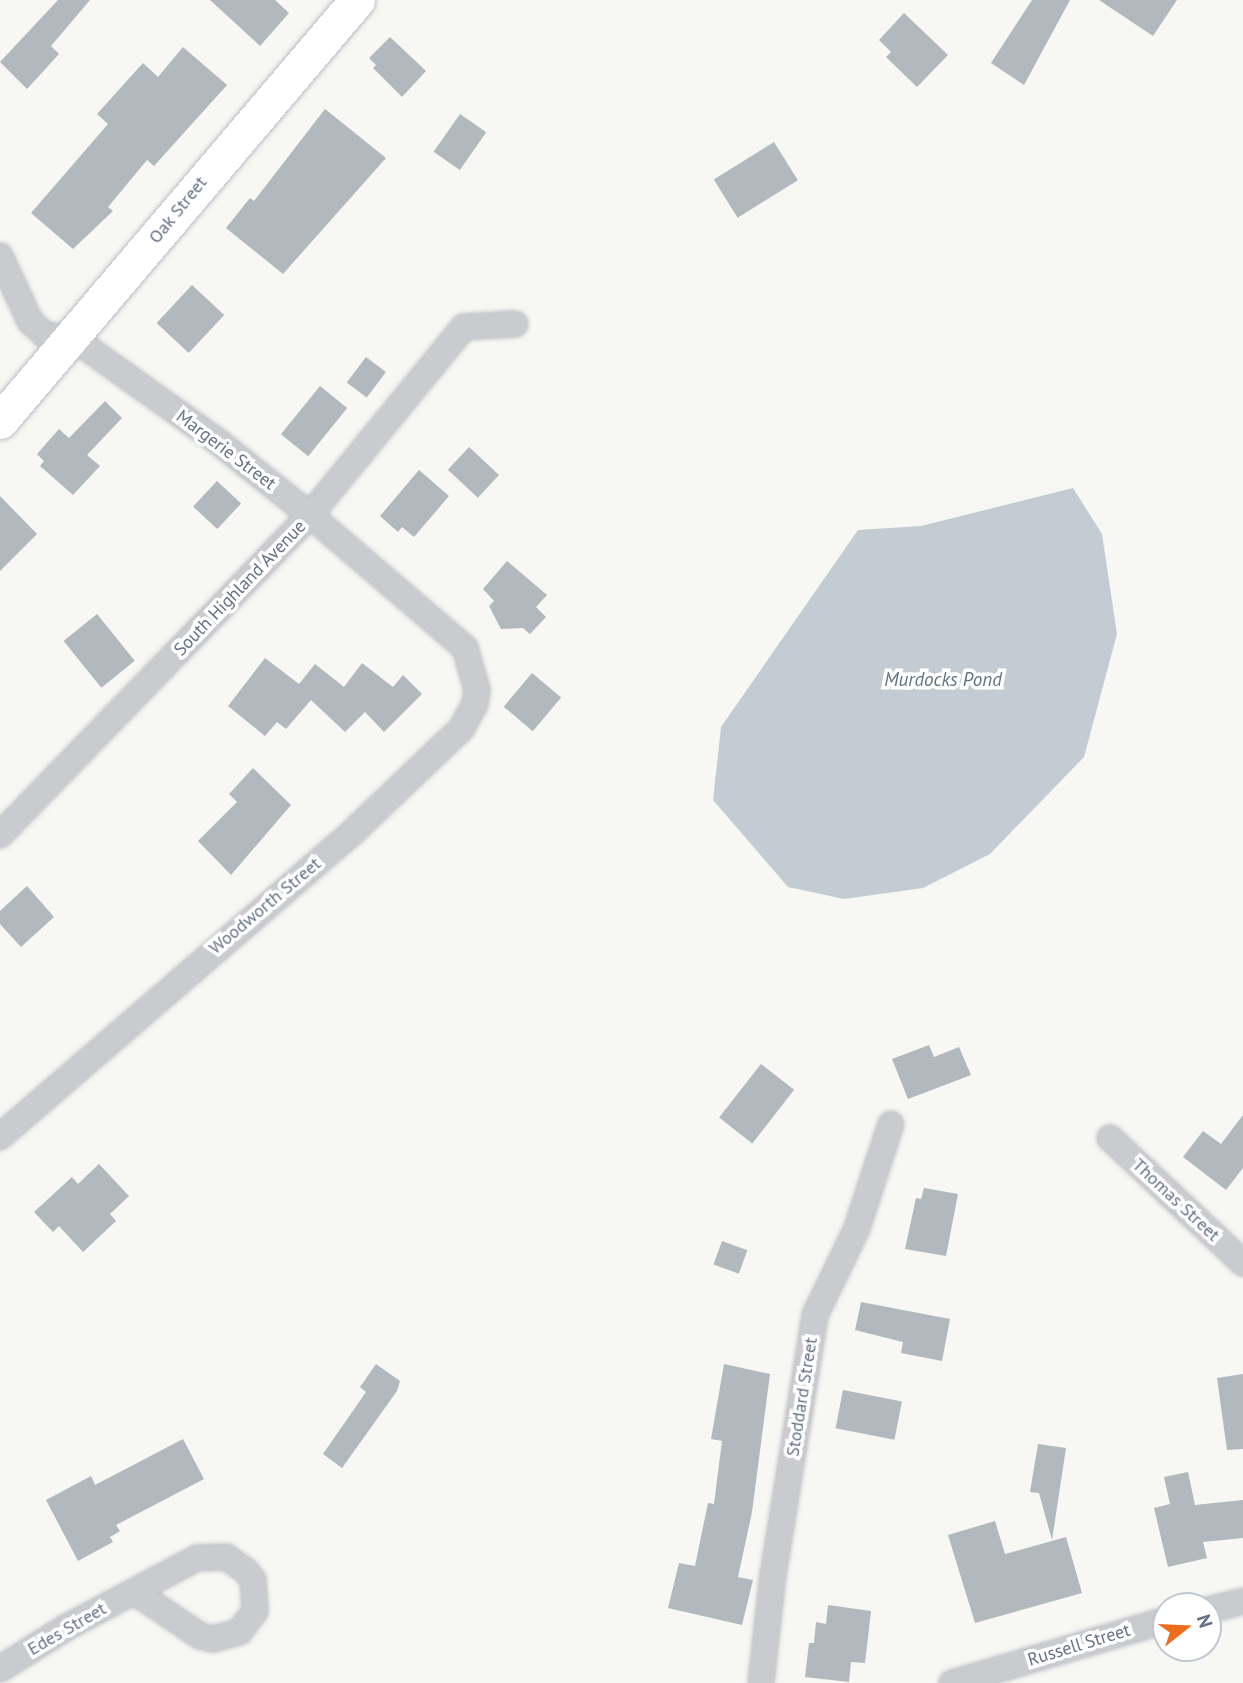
<!DOCTYPE html>
<style>
body{margin:0}
#map{position:relative;width:1243px;height:1683px;overflow:hidden;background:#f7f7f3;font-family:"PT Sans",sans-serif}
div>[style]{position:absolute}
.water>*{inset:0;background:#c4ccd3}
.building>*{inset:0;background:#b1b8be;transform-origin:0 0}
.roads{filter:drop-shadow(0 0 2px #bbbec4) drop-shadow(0 0 2px #bbbec4)}
.minor>*{height:24px;margin:-12px;padding:0 12px;transform-origin:12px;border-radius:12px;background:#c9cbcf}
.secondary>*{height:35px;margin:-17.5px;padding:0 17.5px;transform-origin:17.5px;border-radius:17.5px;background:#fff}
span{translate:-50% -50%;white-space:nowrap;text-align:center;line-height:1.15;-webkit-text-stroke:7px #fff;paint-order:stroke}
.street-label{font-size:18px;color:#647287}
.water-label{font-size:19px;color:#5f7483;font-style:italic}
.north{position:absolute;left:1152px;top:1592px;width:70px;height:70px;box-sizing:border-box;background:#fff;border:2px solid #c1c7cf;border-radius:50%;rotate:72deg;font-size:19px;font-weight:700;line-height:28px;text-align:center;color:#647287}
.north::after{content:'';display:block;margin:auto;width:24px;height:32px;background:#ee6d1d;clip-path:polygon(50% 0,100% 100%,50% 72%,0 100%)}
</style>
<div id="map">
<div class="water">
<i style="clip-path:polygon(1073px 488px,1102px 534px,1117px 634px,1084px 757px,990px 854px,923px 888px,844px 899px,788px 887px,713px 800px,721px 727px,858px 530px,921px 526px)"></i>
</div>
<div class="building">
<i style="clip-path:polygon(58px 0,90px 0,51px 46px,59px 54px,27px 89px,0 62px)"></i>
<i style="clip-path:polygon(210px 0,275px 0,289px 13px,260px 46px)"></i>
<i style="clip-path:polygon(1032px 0,1070px 0,1024px 85px,991px 63px)"></i>
<i style="clip-path:polygon(1099px 0,1177px 0,1153px 36px)"></i>
<i style="clip-path:polygon(904px 13px,948px 55px,917px 87px,886px 57px,891px 52px,879px 40px)"></i>
<i style="clip-path:polygon(390px 37px,426px 71px,402px 97px,373px 68px,376px 65px,369px 58px)"></i>
<i style="clip-path:polygon(183px 47px,227px 85px,154px 166px,147px 160px,108px 207px,113px 211px,73px 249px,31px 213px,108px 124px,97px 114px,143px 63px,158px 77px)"></i>
<i style="clip-path:polygon(325px 109px,386px 158px,283px 274px,226px 228px,250px 198px,254px 201px)"></i>
<i style="left:460px;top:114px;width:32px;height:46px;rotate:35deg"></i>
<i style="left:774px;top:142px;width:45px;height:71px;rotate:58deg"></i>
<i style="left:192px;top:285px;width:44px;height:52px;rotate:43deg"></i>
<i style="left:366px;top:357px;width:25px;height:32px;rotate:37deg"></i>
<i style="left:320px;top:386px;width:35px;height:62px;rotate:39deg"></i>
<i style="clip-path:polygon(105px 401px,122px 418px,87px 455px,100px 466px,73px 495px,40px 466px,44px 461px,37px 454px,59px 429px,69px 438px)"></i>
<i style="left:469px;top:447px;width:41px;height:31px;rotate:43deg"></i>
<i style="clip-path:polygon(419px 470px,449px 496px,414px 537px,402px 527px,398px 532px,380px 516px)"></i>
<i style="left:217px;top:481px;width:33px;height:35px;rotate:43deg"></i>
<i style="clip-path:polygon(0 496px,37px 534px,0 571px)"></i>
<i style="clip-path:polygon(507px 561px,547px 595px,536px 607px,546px 617px,530px 634px,523px 628px,501px 629px,489px 606px,494px 601px,483px 589px)"></i>
<i style="left:97px;top:614px;width:60px;height:43px;rotate:51deg"></i>
<i style="clip-path:polygon(265px 658px,299px 684px,315px 664px,344px 687px,362px 663px,393px 687px,403px 675px,422px 694px,384px 732px,365px 712px,345px 732px,311px 700px,286px 729px,277px 722px,265px 736px,228px 706px)"></i>
<i style="left:532px;top:673px;width:38px;height:44px;rotate:40deg"></i>
<i style="clip-path:polygon(253px 768px,291px 805px,231px 875px,198px 841px,237px 802px,229px 794px)"></i>
<i style="clip-path:polygon(27px 886px,54px 917px,21px 947px,0 924px,0 911px)"></i>
<i style="clip-path:polygon(929px 1045px,934px 1057px,959px 1047px,971px 1075px,908px 1099px,892px 1059px)"></i>
<i style="left:761px;top:1064px;width:42px;height:68px;rotate:38deg"></i>
<i style="clip-path:polygon(1243px 1115px,1243px 1168px,1226px 1190px,1183px 1157px,1203px 1131px,1221px 1144px)"></i>
<i style="clip-path:polygon(99px 1164px,129px 1196px,110px 1214px,116px 1221px,83px 1252px,59px 1226px,53px 1232px,34px 1212px,72px 1177px,78px 1184px)"></i>
<i style="clip-path:polygon(924px 1188px,958px 1194px,946px 1256px,905px 1249px,916px 1198px,921px 1199px)"></i>
<i style="left:722px;top:1241px;width:27px;height:25px;rotate:20deg"></i>
<i style="clip-path:polygon(861px 1302px,950px 1319px,942px 1361px,901px 1353px,903px 1342px,855px 1330px)"></i>
<i style="clip-path:polygon(376px 1364px,400px 1381px,397px 1391px,342px 1468px,323px 1454px,366px 1392px,360px 1387px)"></i>
<i style="clip-path:polygon(724px 1364px,770px 1374px,752px 1512px,738px 1577px,753px 1580px,742px 1625px,668px 1608px,679px 1563px,695px 1566px,708px 1503px,714px 1504px,722px 1441px,711px 1439px)"></i>
<i style="clip-path:polygon(1243px 1374px,1243px 1449px,1227px 1450px,1217px 1378px)"></i>
<i style="left:843px;top:1390px;width:60px;height:39px;rotate:11deg"></i>
<i style="clip-path:polygon(183px 1439px,204px 1479px,116px 1525px,120px 1531px,110px 1537px,113px 1542px,78px 1561px,46px 1500px,91px 1476px,95px 1485px)"></i>
<i style="clip-path:polygon(1038px 1444px,1066px 1448px,1052px 1540px,1039px 1493px,1030px 1492px)"></i>
<i style="clip-path:polygon(1188px 1472px,1195px 1505px,1243px 1500px,1243px 1538px,1203px 1542px,1207px 1558px,1168px 1567px,1154px 1508px,1170px 1504px,1164px 1477px)"></i>
<i style="clip-path:polygon(995px 1521px,1005px 1554px,1066px 1537px,1082px 1593px,975px 1623px,948px 1535px)"></i>
<i style="clip-path:polygon(828px 1605px,871px 1611px,865px 1663px,851px 1662px,849px 1682px,805px 1677px,809px 1643px,814px 1643px,816px 1622px,826px 1624px)"></i>
</div>
<div class="roads">
<div class="minor">
<i style="left:0;top:256px;width:72px;rotate:65.2deg"></i>
<i style="left:30px;top:321px;width:21px;rotate:43deg"></i>
<i style="left:45px;top:335px;width:28px;rotate:6deg"></i>
<i style="left:73px;top:338px;width:176px;rotate:35.5deg"></i>
<i style="left:216px;top:440px;width:120px;rotate:38.6deg"></i>
<i style="left:310px;top:515px;width:204px;rotate:40.6deg"></i>
<i style="left:465px;top:648px;width:44px;rotate:74.1deg"></i>
<i style="left:477px;top:690px;width:14px;rotate:98deg"></i>
<i style="left:475px;top:704px;width:29px;rotate:119deg"></i>
<i style="left:461px;top:729px;width:149px;rotate:136.4deg"></i>
<i style="left:353px;top:832px;width:467px;rotate:139.2deg"></i>
<i style="left:0;top:835px;width:446px;rotate:-45.9deg"></i>
<i style="left:310px;top:515px;width:243px;rotate:-50.7deg"></i>
<i style="left:464px;top:327px;width:51px;rotate:-3.4deg"></i>
<i style="left:1110px;top:1138px;width:183px;rotate:43.2deg"></i>
<i style="left:1208px;top:1610px;width:36px;rotate:-14deg"></i>
<i style="left:0;top:1669px;width:79px;rotate:-32.1deg"></i>
<i style="left:67px;top:1627px;width:147px;rotate:-28deg"></i>
<i style="left:197px;top:1558px;width:29px;rotate:-2deg"></i>
<i style="left:226px;top:1557px;width:24px;rotate:35deg"></i>
<i style="left:246px;top:1571px;width:11px;rotate:52deg"></i>
<i style="left:253px;top:1580px;width:31px;rotate:86deg"></i>
<i style="left:255px;top:1611px;width:26px;rotate:127deg"></i>
<i style="left:239px;top:1632px;width:27px;rotate:165deg"></i>
<i style="left:213px;top:1639px;width:13px;rotate:-167deg"></i>
<i style="left:200px;top:1636px;width:78px;rotate:-145.9deg"></i>
<i style="left:761px;top:1683px;width:109px;rotate:-83.7deg"></i>
<i style="left:773px;top:1575px;width:263px;rotate:-80.8deg"></i>
<i style="left:815px;top:1315px;width:97px;rotate:-64.2deg"></i>
<i style="left:857px;top:1228px;width:109px;rotate:-71.9deg"></i>
<i style="left:952px;top:1683px;width:223px;rotate:-16.4deg"></i>
</div>
<div class="secondary">
<i style="left:0;top:421px;width:552px;rotate:-49.7deg"></i>
</div>
</div>
<div class="street-label">
<span style="left:178px;top:210px;rotate:-51deg">Oak Street</span>
<span style="left:226px;top:450px;rotate:37deg">Margerie Street</span>
<span style="left:240px;top:588px;rotate:-46deg">South Highland Avenue</span>
<span style="left:265px;top:906px;rotate:-40deg">Woodworth Street</span>
<span style="left:1176px;top:1200px;rotate:43deg">Thomas Street</span>
<span style="left:802px;top:1397px;rotate:-81deg">Stoddard Street</span>
<span style="left:67px;top:1629px;rotate:-30deg">Edes Street</span>
<span style="left:1079px;top:1645px;rotate:-17deg">Russell Street</span>
</div>
<div class="water-label">
<span style="left:943px;top:680px">Murdocks Pond</span>
</div>
<div class="north">N</div>
</div>
